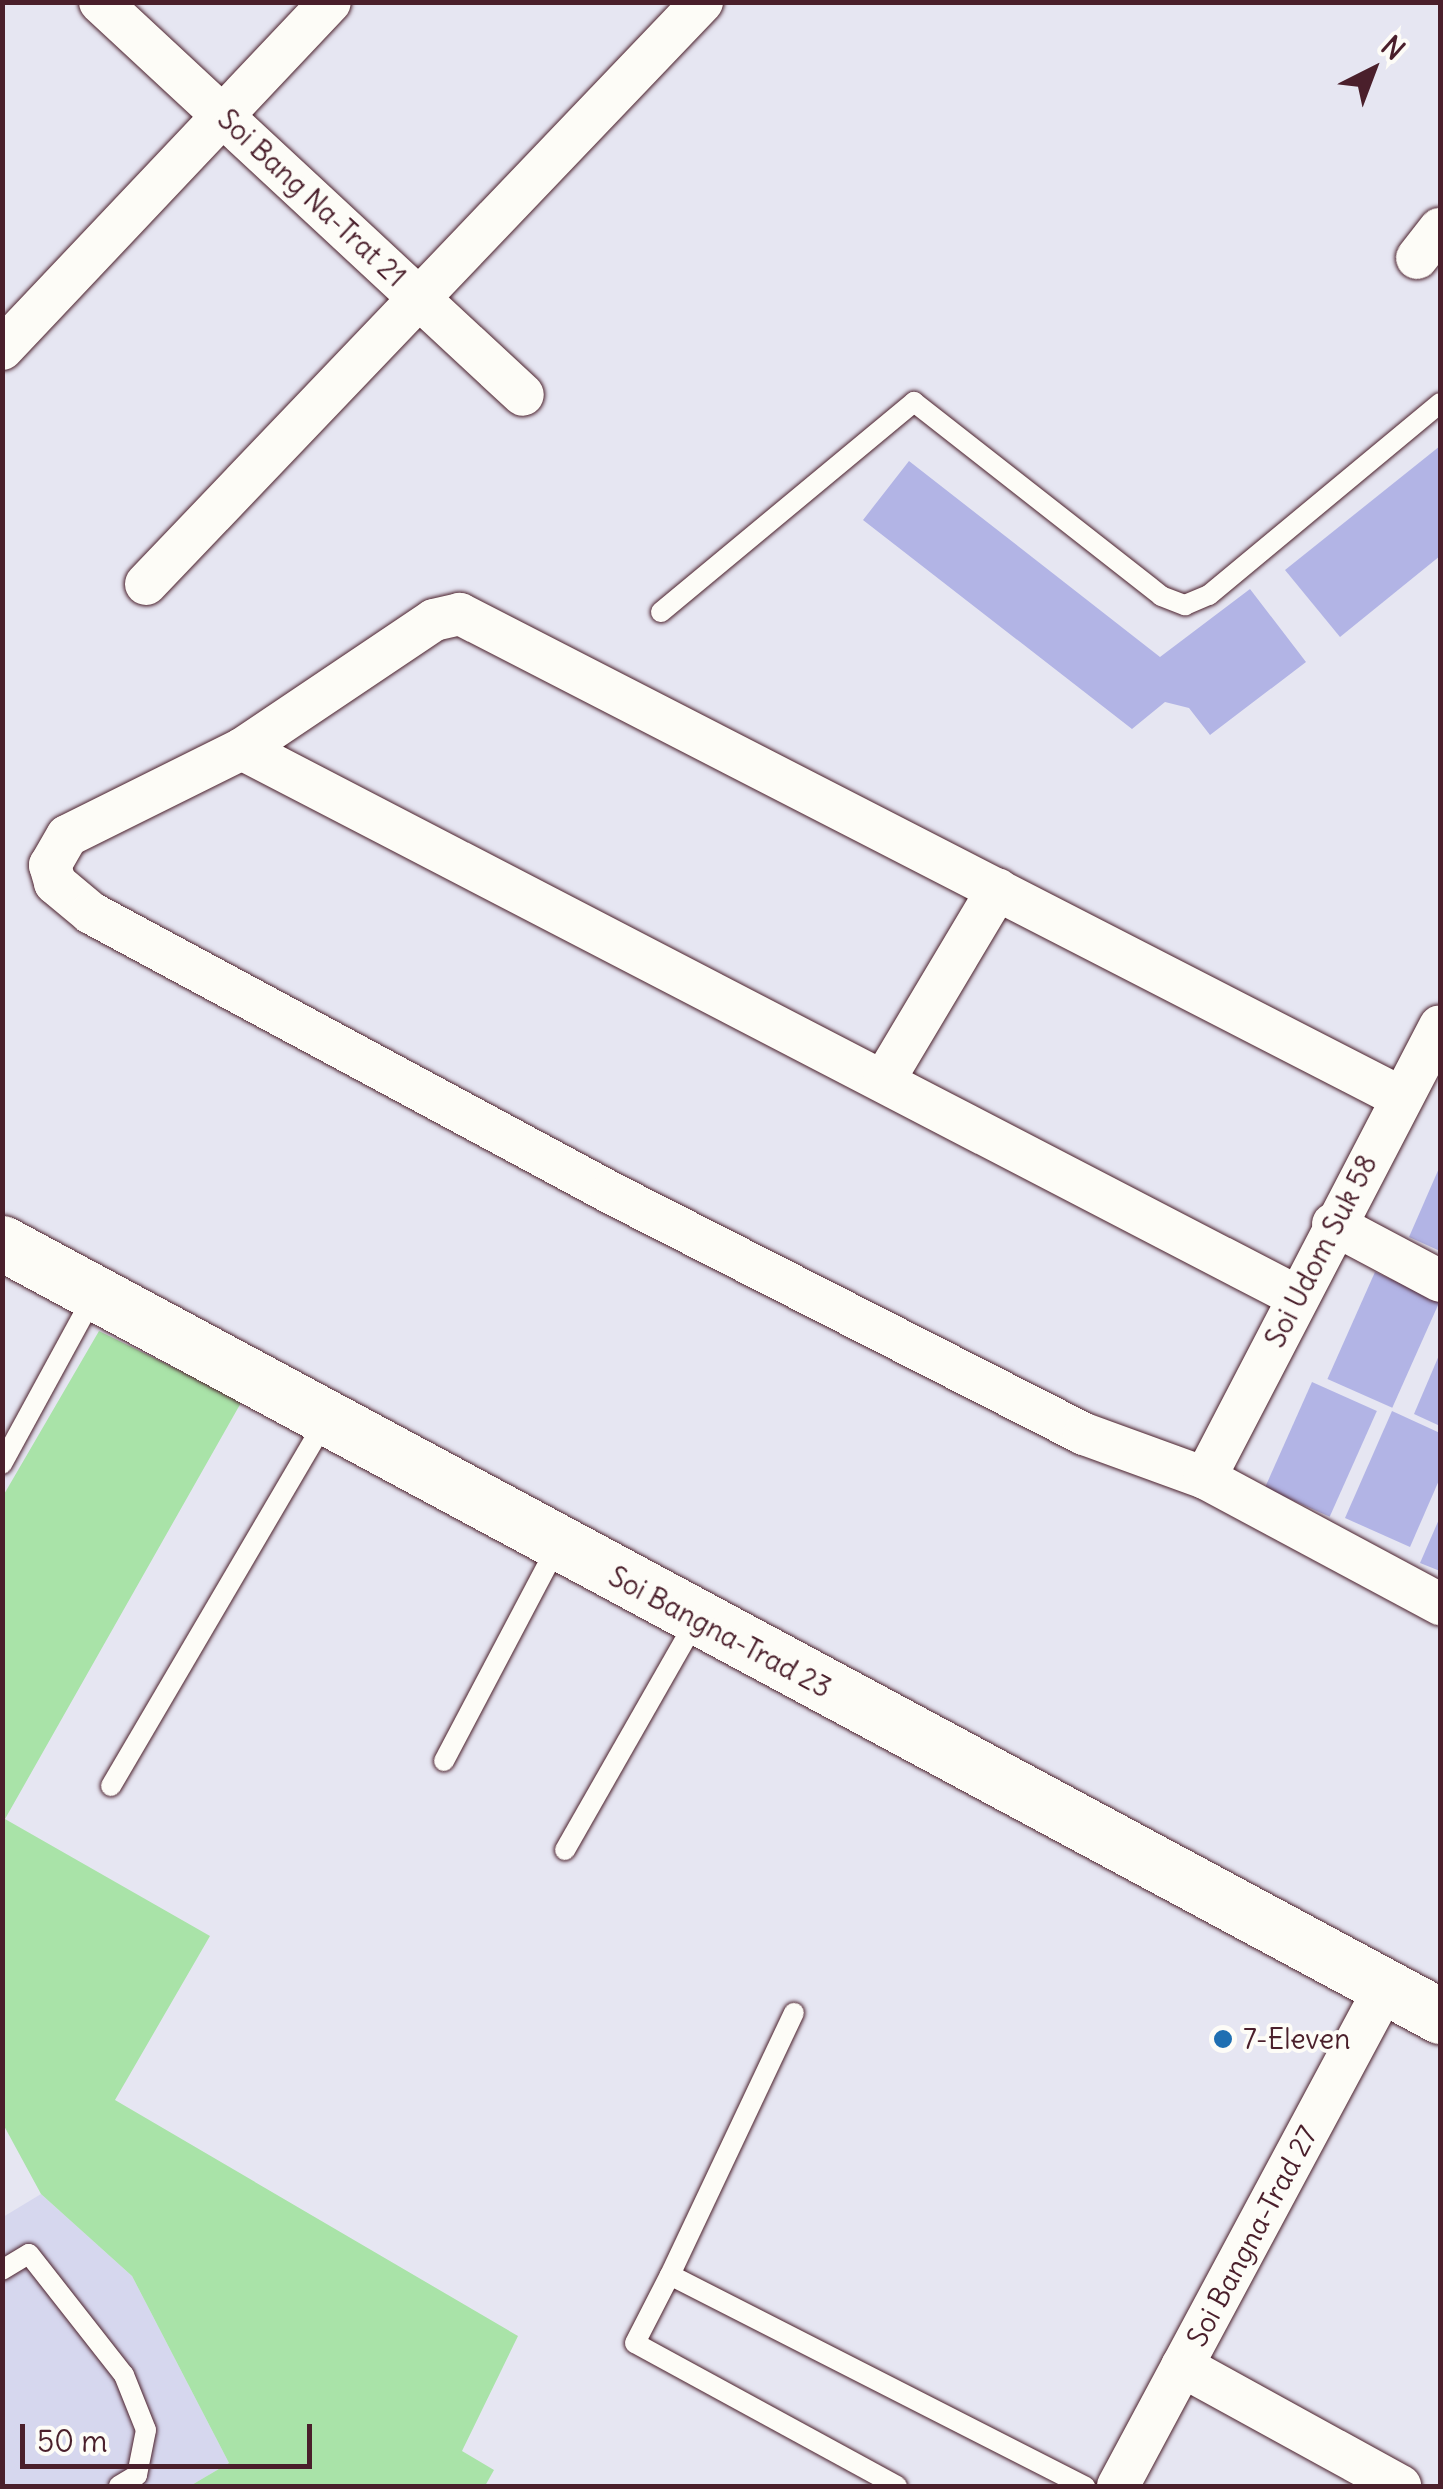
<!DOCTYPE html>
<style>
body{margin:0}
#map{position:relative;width:1443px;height:2489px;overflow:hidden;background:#e6e6f2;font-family:Delius,sans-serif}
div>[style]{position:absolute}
.built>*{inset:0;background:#d6d7ee}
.green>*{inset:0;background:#a9e3a8}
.building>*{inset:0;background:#b2b4e5;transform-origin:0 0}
.roads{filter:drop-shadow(0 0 2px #4a1f2b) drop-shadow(0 0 2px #4a1f2b)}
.lane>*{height:20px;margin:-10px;padding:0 10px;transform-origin:10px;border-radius:10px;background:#fdfcf7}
.street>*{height:42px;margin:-21px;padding:0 21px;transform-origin:21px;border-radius:21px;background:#fdfcf7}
.secondary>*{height:55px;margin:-27.5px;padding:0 27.5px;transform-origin:27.5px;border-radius:27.5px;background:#fdfcf7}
.dots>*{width:28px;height:28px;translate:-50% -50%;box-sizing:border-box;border:5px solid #fdfcf7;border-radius:50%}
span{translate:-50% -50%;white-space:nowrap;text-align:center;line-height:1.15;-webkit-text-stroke:8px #fdfcf7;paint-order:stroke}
.street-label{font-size:28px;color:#4a1f2b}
.poi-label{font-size:28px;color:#4a1f2b}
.left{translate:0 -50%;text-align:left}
.frame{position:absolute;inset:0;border:5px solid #4a1f2b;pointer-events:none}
.north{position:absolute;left:1323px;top:20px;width:100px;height:100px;-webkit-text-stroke:8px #fdfcf7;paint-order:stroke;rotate:42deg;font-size:28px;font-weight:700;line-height:40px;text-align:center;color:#4a1f2b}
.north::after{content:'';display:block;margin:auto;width:35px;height:45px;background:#4a1f2b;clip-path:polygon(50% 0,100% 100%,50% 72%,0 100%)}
.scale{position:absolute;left:20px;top:2424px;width:292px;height:45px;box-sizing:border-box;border:5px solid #4a1f2b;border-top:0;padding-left:12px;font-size:30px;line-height:35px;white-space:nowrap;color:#4a1f2b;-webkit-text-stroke:8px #fdfcf7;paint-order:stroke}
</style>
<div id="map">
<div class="built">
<i style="clip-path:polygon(41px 2194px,132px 2276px,229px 2463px,190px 2486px,3px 2486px,3px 2217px)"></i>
</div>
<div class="green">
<i style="clip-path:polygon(99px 1331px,242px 1401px,5px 1819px,210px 1936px,115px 2100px,518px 2336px,462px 2451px,494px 2470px,485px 2486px,190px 2486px,229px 2463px,132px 2276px,41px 2194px,3px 2124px,3px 1496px)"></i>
</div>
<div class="building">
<i style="clip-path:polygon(1440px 446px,1440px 556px,1340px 637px,1285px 570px)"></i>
<i style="clip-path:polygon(909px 461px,1160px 657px,1250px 589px,1306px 662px,1210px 735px,1189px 708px,1165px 702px,1132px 729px,863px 520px)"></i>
<i style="clip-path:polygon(1440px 1166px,1440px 1251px,1409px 1237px)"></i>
<i style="left:1375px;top:1272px;width:71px;height:117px;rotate:24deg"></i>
<i style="clip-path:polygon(1440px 1353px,1440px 1426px,1414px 1414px)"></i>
<i style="left:1312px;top:1382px;width:71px;height:116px;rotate:24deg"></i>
<i style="clip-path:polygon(1392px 1411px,1440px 1433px,1440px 1478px,1410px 1547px,1345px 1518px)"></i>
<i style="clip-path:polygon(1440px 1517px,1440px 1571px,1420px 1563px)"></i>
</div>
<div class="roads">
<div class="lane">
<i style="left:661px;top:612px;width:329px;rotate:-39.7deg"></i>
<i style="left:914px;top:402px;width:314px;rotate:38.1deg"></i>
<i style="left:1161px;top:596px;width:26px;rotate:21deg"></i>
<i style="left:1185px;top:605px;width:26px;rotate:-23deg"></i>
<i style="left:1209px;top:595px;width:300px;rotate:-39.7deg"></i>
<i style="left:2px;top:1464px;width:192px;rotate:-61.4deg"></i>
<i style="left:444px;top:1761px;width:244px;rotate:-62.2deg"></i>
<i style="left:111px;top:1786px;width:423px;rotate:-59.6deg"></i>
<i style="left:565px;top:1850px;width:265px;rotate:-60.3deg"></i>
<i style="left:2px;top:2270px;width:31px;rotate:-31deg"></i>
<i style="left:29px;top:2254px;width:154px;rotate:51.9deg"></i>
<i style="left:124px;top:2375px;width:59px;rotate:68.2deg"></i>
<i style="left:146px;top:2430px;width:46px;rotate:101.3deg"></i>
<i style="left:137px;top:2475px;width:21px;rotate:149deg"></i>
<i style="left:670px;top:2275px;width:290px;rotate:-64.7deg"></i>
<i style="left:897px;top:2486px;width:298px;rotate:-151.4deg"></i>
<i style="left:635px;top:2343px;width:76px;rotate:-62.8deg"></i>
<i style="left:670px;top:2275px;width:466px;rotate:27deg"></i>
</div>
<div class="street">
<i style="left:100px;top:2px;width:577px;rotate:42.89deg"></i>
<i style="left:1417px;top:258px;width:37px;rotate:-52deg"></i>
<i style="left:2px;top:349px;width:477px;rotate:-46.6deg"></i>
<i style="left:146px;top:584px;width:805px;rotate:-46.31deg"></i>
<i style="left:242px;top:749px;width:1190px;rotate:27.43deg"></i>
<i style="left:884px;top:1080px;width:222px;rotate:-59.2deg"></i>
<i style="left:1400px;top:1097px;width:1057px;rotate:-152.8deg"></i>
<i style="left:460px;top:614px;width:27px;rotate:167deg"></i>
<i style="left:434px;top:620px;width:231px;rotate:146.1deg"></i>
<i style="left:242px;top:749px;width:195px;rotate:153.6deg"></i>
<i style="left:67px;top:836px;width:34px;rotate:120deg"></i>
<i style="left:50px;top:865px;width:19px;rotate:74deg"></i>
<i style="left:55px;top:883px;width:47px;rotate:39.8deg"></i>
<i style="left:91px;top:913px;width:591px;rotate:28.3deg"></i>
<i style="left:611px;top:1193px;width:531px;rotate:27deg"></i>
<i style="left:1084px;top:1434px;width:129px;rotate:20deg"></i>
<i style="left:1205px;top:1478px;width:267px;rotate:28.2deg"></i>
<i style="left:1333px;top:1224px;width:121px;rotate:28deg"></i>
<i style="left:1205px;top:1478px;width:509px;rotate:-62.53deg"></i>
<i style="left:1182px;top:2366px;width:249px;rotate:28.8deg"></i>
<i style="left:1118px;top:2486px;width:567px;rotate:-61.81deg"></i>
</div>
<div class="secondary">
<i style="left:2px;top:1243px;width:1633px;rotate:28.26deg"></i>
</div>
</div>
<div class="dots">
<i style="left:1223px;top:2039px;background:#1f6fb2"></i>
</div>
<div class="street-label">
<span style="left:312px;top:198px;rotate:43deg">Soi Bang Na-Trat 21</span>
<span style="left:1321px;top:1251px;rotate:-63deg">Soi Udom Suk 58</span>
<span style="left:720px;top:1632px;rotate:28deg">Soi Bangna-Trad 23</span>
<span style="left:1252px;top:2236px;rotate:-62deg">Soi Bangna-Trad 27</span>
</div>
<div class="poi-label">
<span class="left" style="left:1243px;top:2039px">7-Eleven</span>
</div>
<div class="frame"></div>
<div class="north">N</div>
<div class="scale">50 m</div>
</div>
